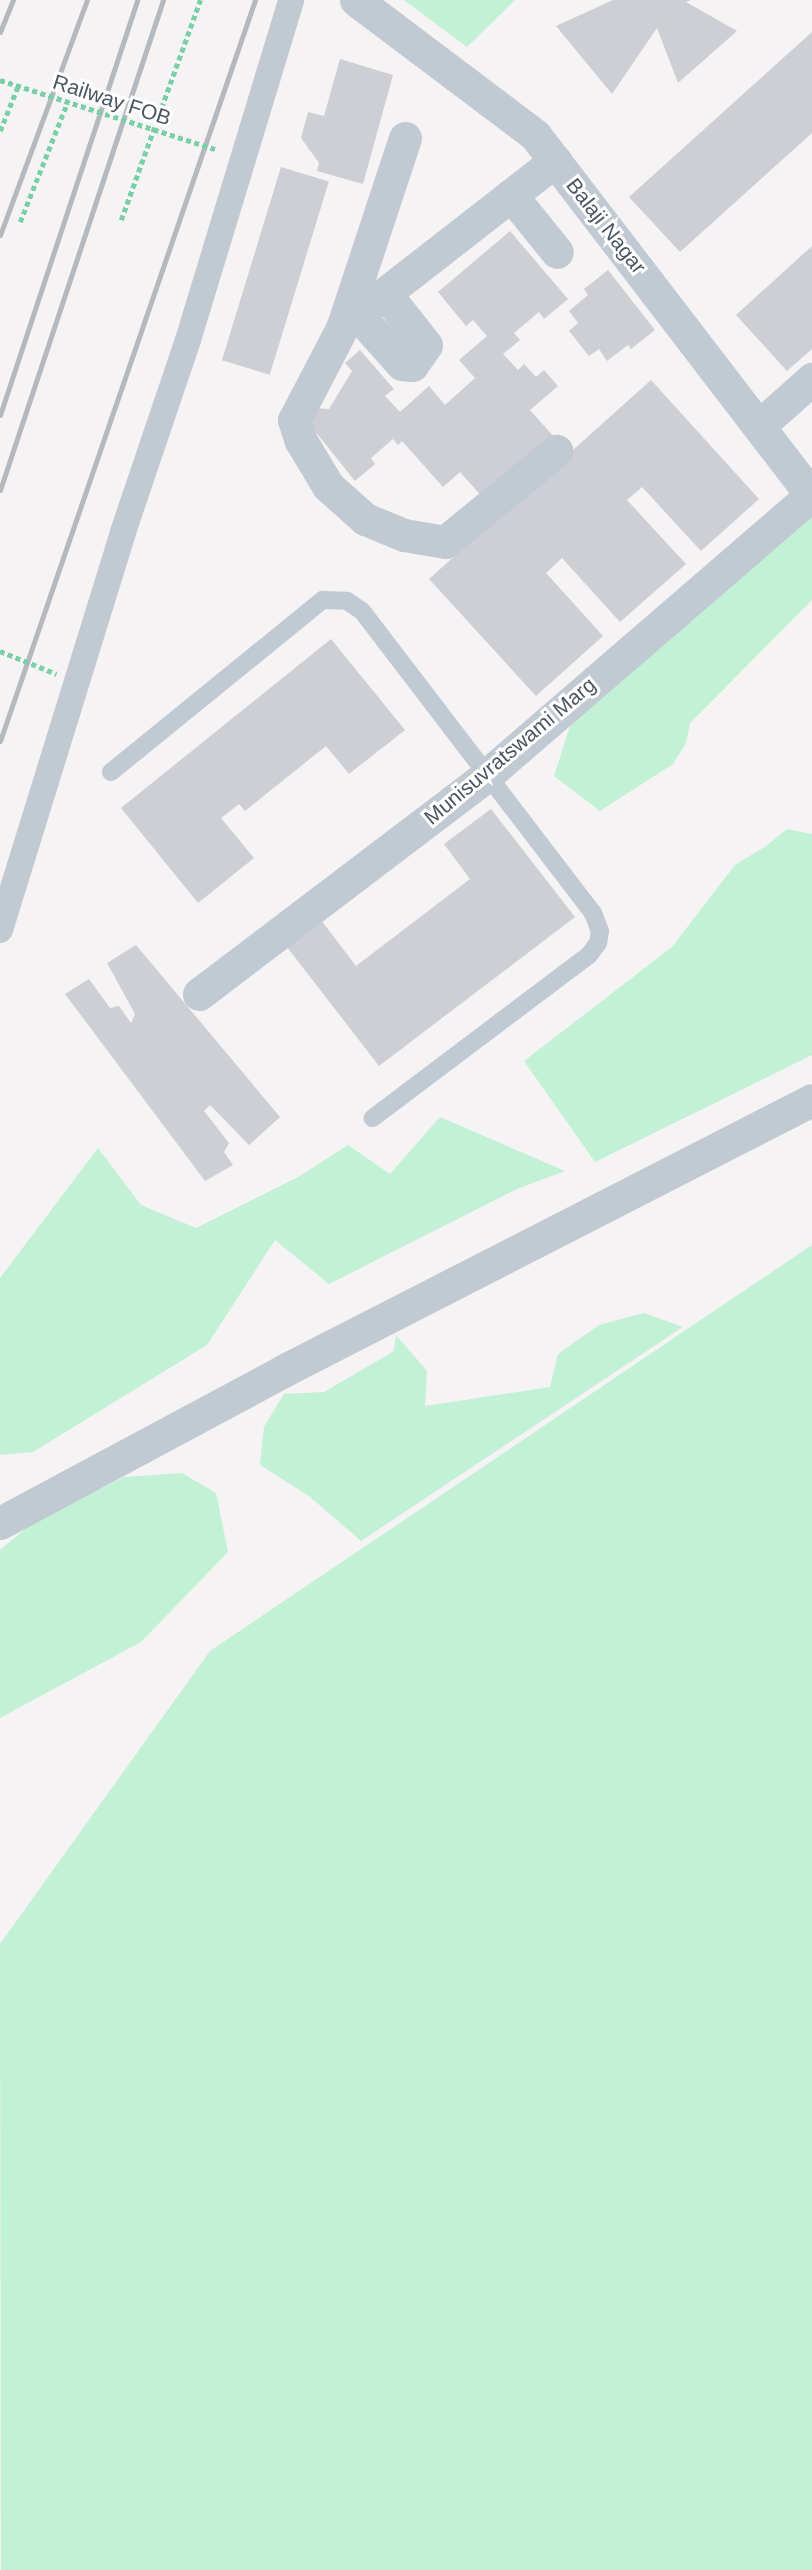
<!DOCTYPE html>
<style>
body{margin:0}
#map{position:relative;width:812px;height:2570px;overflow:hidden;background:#f5f3f3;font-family:Helvetica,sans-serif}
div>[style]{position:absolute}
.green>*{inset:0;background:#c3f1d5}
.building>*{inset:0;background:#cdcfd5;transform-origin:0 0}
.path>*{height:4.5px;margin-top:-2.25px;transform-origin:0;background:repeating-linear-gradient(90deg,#7ad0a6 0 5px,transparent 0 8.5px)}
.service>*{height:18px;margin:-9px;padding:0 9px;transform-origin:9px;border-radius:9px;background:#c1cad2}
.pedestrian>*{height:26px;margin:-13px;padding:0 13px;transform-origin:13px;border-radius:13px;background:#c1cad2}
.minor>*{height:33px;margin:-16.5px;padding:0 16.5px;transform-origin:16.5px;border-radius:16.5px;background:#c1cad2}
.rail>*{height:5px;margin:-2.5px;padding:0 2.5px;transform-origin:2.5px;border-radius:2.5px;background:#b5b8bd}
.path-bridge>*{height:4.5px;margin-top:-2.25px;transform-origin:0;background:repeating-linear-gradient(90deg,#7ad0a6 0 5px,transparent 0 8.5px)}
span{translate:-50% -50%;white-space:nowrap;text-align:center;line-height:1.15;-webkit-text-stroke:6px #fff;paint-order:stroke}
.street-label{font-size:21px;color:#4a5661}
</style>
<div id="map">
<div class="green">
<i style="clip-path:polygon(404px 0,515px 0,467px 47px)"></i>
<i style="clip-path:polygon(812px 516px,812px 600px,690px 723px,686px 743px,673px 764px,600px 811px,554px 776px,571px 723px)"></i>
<i style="clip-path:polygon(787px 829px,812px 834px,812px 1055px,595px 1162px,524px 1061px,672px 947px,735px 865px,766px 846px)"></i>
<i style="clip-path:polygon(440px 1117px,565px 1171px,517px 1189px,329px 1284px,275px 1240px,207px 1345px,33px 1452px,0 1455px,0 1278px,98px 1148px,141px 1205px,196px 1228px,300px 1176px,348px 1145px,390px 1174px)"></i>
<i style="clip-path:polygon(812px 1245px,812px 2570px,1px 2570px,0 1944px,210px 1651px)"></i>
<i style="clip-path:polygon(644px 1313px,683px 1327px,361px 1541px,309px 1496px,260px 1465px,264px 1427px,284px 1394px,324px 1392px,394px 1351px,396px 1335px,427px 1371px,425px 1406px,550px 1387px,558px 1354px,599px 1325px)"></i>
<i style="clip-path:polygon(182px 1473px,216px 1493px,228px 1552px,141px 1642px,0 1718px,0 1550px,36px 1520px,124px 1477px)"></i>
</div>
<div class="building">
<i style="clip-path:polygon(613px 0,691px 0,686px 2px,737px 31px,678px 83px,657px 28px,612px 94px,556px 26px)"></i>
<i style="clip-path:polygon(812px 32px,812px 133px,680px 252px,629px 197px)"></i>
<i style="clip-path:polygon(340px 59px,393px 75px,363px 184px,317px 171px,319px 163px,301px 138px,308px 112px,324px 116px)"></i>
<i style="left:281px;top:167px;width:50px;height:202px;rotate:17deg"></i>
<i style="clip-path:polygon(510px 231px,568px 299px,544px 319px,539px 312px,514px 333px,520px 340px,503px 354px,518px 370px,524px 364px,536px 377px,544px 370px,558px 386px,530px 410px,555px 438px,485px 500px,460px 472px,443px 487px,402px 441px,398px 445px,393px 439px,371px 458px,375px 464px,355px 481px,310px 425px,313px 408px,329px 409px,352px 371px,345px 363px,360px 350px,394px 389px,385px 396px,400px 412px,429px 386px,445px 405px,475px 378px,459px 360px,487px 336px,473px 320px,466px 326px,438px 292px)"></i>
<i style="clip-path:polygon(812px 246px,812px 349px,787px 371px,736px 315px)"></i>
<i style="clip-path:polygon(608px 270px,655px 330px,631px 349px,628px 345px,607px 361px,599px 349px,589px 356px,569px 331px,578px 323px,569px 311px,588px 295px,584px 289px)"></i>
<i style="clip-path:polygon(651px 380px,759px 499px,701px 551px,642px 487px,627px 500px,686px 564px,620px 622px,562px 558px,546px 573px,603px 636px,536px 696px,429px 579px)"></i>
<i style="clip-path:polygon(331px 639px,405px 730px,349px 774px,326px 746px,245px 811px,239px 804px,221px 818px,254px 858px,198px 903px,121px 808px)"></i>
<i style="clip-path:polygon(491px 809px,575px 917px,379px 1066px,287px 947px,321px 920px,356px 966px,470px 879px,444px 844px)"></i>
<i style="clip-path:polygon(136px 945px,280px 1117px,249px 1145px,210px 1105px,204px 1111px,229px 1143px,224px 1152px,233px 1165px,205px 1181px,65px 994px,89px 979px,110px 1008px,119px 1006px,131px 1023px,135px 1014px,107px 963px)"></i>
</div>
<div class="path">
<i style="left:0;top:131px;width:48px;rotate:-68.2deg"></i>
<i style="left:121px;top:220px;width:234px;rotate:-70.2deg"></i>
<i style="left:20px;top:222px;width:128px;rotate:-68.4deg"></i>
</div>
<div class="service">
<i style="left:111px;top:772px;width:273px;rotate:-39.1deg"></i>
<i style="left:323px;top:600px;width:24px;rotate:2deg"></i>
<i style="left:347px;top:601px;width:18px;rotate:34deg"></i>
<i style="left:362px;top:611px;width:380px;rotate:52.6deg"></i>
<i style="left:593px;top:913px;width:19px;rotate:69deg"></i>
<i style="left:600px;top:931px;width:12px;rotate:99deg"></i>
<i style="left:598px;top:943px;width:15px;rotate:127deg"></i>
<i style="left:589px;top:955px;width:271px;rotate:143deg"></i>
</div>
<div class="pedestrian">
<i style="left:0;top:930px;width:417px;rotate:-72.8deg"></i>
<i style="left:123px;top:532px;width:203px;rotate:-71.3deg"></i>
<i style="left:188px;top:340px;width:355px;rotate:-73.1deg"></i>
</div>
<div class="minor">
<i style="left:356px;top:0;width:224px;rotate:37deg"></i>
<i style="left:535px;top:135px;width:455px;rotate:52.5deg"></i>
<i style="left:405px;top:138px;width:198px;rotate:108.3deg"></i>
<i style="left:343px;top:326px;width:106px;rotate:117.5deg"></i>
<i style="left:294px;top:420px;width:22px;rotate:72deg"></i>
<i style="left:301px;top:441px;width:52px;rotate:59deg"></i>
<i style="left:328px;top:486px;width:50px;rotate:41.7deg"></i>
<i style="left:365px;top:519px;width:42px;rotate:22.3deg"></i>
<i style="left:404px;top:535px;width:42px;rotate:9.7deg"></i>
<i style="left:445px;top:542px;width:144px;rotate:-39.3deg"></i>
<i style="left:511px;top:195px;width:73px;rotate:51.1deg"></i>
<i style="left:358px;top:315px;width:66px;rotate:48.1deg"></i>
<i style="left:402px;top:364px;width:10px;rotate:6deg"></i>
<i style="left:412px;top:365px;width:24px;rotate:-55deg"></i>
<i style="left:426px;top:345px;width:66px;rotate:-128.3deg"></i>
<i style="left:343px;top:326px;width:269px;rotate:-37.9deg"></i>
<i style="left:759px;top:426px;width:71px;rotate:-41.6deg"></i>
<i style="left:199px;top:994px;width:362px;rotate:-37.2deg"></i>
<i style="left:487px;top:775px;width:428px;rotate:-40.8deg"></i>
<i style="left:0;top:1523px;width:321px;rotate:-28.2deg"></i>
<i style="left:283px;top:1371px;width:594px;rotate:-27.13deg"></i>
</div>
<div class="rail">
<i style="left:0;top:32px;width:35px;rotate:-68deg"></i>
<i style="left:0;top:235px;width:251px;rotate:-69.7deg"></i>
<i style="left:0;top:415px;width:437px;rotate:-71.7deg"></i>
<i style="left:0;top:490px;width:516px;rotate:-71.6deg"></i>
<i style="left:0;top:741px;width:784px;rotate:-71.01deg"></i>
</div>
<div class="path-bridge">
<i style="left:0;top:80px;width:226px;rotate:17.8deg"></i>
<i style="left:0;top:651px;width:61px;rotate:22deg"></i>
</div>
<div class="street-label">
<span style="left:112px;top:100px;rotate:18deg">Railway FOB</span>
<span style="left:606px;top:226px;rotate:52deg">Balaji Nagar</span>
<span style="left:510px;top:751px;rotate:-40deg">Munisuvratswami Marg</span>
</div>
</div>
